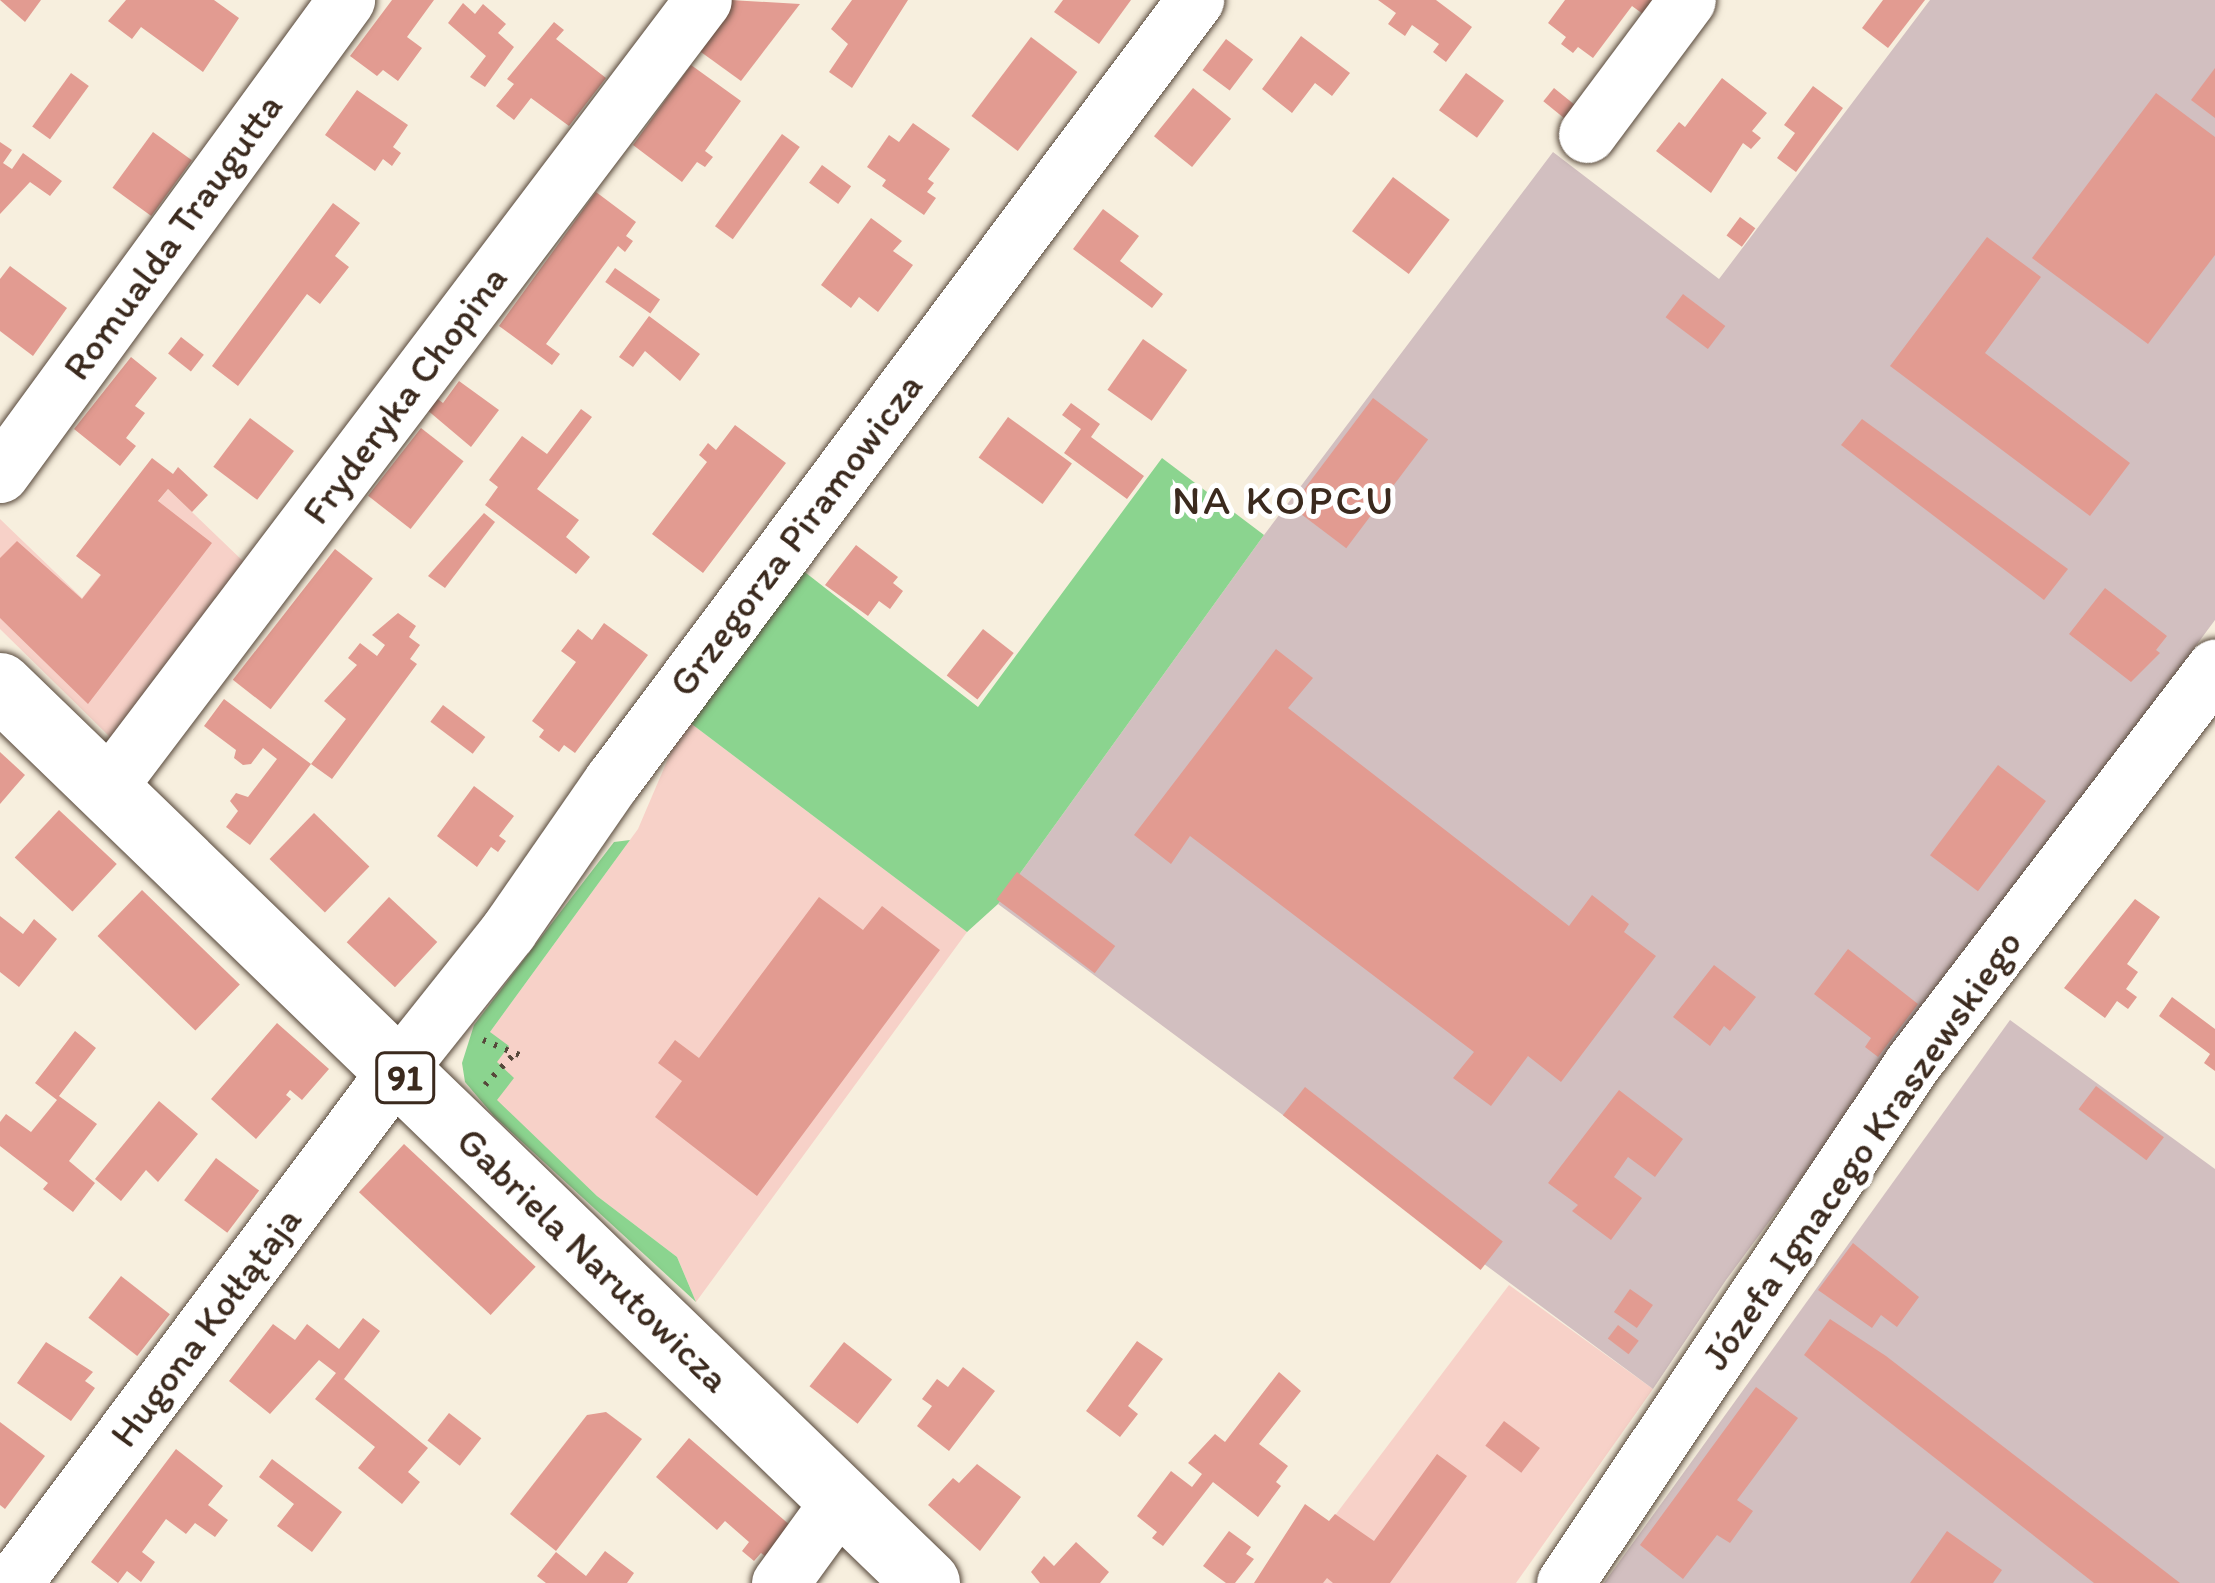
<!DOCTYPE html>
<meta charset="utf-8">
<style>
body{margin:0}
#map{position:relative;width:2215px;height:1583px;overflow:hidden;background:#f7efde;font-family:Itim,sans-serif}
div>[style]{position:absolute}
.built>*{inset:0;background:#f7d1c8}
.industrial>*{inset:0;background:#d2bfc0}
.green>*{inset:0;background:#8bd48f}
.building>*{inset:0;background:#e29b91;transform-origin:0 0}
.path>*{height:6px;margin-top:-3px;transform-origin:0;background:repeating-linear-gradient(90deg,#57483b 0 3px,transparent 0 12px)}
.roads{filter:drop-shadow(0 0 3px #57483b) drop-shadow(0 0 3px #57483b)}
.minor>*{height:57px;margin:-28.5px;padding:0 28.5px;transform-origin:28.5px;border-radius:28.5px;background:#fff}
.major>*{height:66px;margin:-33px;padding:0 33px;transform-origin:33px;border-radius:33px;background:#fff}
span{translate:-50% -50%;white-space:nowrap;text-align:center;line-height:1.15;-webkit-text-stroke:10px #fff;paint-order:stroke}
.shield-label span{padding:3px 9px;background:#fff;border:3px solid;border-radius:9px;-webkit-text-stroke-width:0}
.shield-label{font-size:36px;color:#3b2a1e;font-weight:700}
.street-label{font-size:39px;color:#3b2a1e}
.neighbourhood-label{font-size:42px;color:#3b2a1e;letter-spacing:3px}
</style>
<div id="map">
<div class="built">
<i style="clip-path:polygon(168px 489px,245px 563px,114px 741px,0 629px,0 519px,82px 598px)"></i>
<i style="clip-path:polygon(685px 719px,967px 932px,696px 1302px,677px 1257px,597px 1196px,496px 1100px,497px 1062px,490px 1032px,638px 829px)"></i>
<i style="clip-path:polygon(1509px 1285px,1653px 1389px,1516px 1583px,1284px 1583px)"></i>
</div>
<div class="industrial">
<i style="clip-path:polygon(1930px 0,2215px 0,2215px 620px,1726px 1280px,1653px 1389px,998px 904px,1264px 535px,1553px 152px,1719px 279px)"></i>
<i style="clip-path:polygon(2010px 1020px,2215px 1169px,2215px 1583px,1604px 1583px)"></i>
</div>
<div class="green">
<i style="clip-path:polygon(1162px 458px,1264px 535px,998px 904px,967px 932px,685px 719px,797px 566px,978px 707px)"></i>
<i style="clip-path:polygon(630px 840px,490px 1032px,509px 1046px,497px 1062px,514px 1078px,497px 1100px,597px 1196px,677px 1257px,696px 1302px,494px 1116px,465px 1082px,462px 1063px,474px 1025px,614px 842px)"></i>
</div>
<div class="building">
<i style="clip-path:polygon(0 0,41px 0,25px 22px)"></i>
<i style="clip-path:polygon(126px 0,214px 0,239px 18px,203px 72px,141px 27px,132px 39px,108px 21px)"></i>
<i style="clip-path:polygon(392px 0,434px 0,407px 37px,422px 48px,398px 81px,383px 70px,377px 76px,350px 56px)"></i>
<i style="clip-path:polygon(730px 0,800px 4px,741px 81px,694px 47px)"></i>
<i style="clip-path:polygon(852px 0,908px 0,852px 88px,829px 72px,848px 44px,831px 29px)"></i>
<i style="clip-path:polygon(1063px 0,1131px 0,1099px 44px,1054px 12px)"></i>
<i style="clip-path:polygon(1378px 0,1436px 0,1472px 27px,1446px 62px,1433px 52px,1439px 44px,1412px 25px,1405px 36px,1388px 24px,1396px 13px)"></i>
<i style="clip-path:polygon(1565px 0,1657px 0,1647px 17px,1632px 6px,1593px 58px,1578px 47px,1573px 53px,1561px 44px,1566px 37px,1548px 23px)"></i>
<i style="clip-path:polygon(1883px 0,1925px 0,1888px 48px,1862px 28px)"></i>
<i style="clip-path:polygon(463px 3px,475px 14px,483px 4px,506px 24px,498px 33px,514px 47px,485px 87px,470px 77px,486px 56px,448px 23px)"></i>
<i style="clip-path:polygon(554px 22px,564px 30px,556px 39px,606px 78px,569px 126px,531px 98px,514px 120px,496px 106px,514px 84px,507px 79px)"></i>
<i style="clip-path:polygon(1301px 36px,1350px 73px,1332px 96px,1315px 83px,1292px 113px,1262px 89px)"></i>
<i style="left:1031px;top:37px;width:58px;height:99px;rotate:37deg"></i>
<i style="left:1226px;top:39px;width:34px;height:39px;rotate:37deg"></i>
<i style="clip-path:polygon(691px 65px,741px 101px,705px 151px,713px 157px,705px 167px,697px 162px,682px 182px,633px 145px)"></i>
<i style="clip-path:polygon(2215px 68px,2215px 118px,2191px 100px)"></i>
<i style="left:71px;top:73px;width:22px;height:66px;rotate:36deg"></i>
<i style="left:1466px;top:73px;width:47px;height:46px;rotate:36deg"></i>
<i style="clip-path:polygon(1722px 78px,1767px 113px,1752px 131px,1761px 138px,1751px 149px,1743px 143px,1711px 193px,1656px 151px,1679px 122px,1685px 127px)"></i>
<i style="clip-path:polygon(1813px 86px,1843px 108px,1796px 172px,1777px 158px,1795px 133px,1784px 125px)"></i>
<i style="left:1193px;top:88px;width:49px;height:62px;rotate:39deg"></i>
<i style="left:1554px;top:88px;width:27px;height:17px;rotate:39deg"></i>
<i style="clip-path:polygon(357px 90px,408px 125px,393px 147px,401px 153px,392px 166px,383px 159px,375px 171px,325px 135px)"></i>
<i style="clip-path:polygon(2156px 93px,2215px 137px,2215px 255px,2148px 344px,2032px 258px)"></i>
<i style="clip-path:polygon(913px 123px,950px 149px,928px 179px,934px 183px,927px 192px,936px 198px,924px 215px,882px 186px,886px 180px,867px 167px,889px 135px,899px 142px)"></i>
<i style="left:153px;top:132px;width:48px;height:69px;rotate:36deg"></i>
<i style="left:782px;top:134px;width:22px;height:114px;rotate:36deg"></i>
<i style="clip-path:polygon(0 142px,12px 150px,3px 163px,12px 169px,23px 153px,62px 181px,50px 196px,30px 182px,0 214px)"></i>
<i style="left:822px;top:165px;width:36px;height:22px;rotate:36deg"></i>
<i style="left:1393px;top:177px;width:71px;height:68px;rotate:37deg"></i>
<i style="clip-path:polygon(596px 192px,636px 222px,626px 236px,633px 241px,625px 252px,618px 246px,546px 344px,560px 354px,552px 365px,499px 326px)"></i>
<i style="clip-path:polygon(333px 203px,360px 223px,335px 256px,349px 267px,320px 304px,307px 294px,238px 386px,212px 366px)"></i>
<i style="clip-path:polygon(1103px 209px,1139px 236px,1120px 261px,1163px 294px,1152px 308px,1073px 249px)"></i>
<i style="left:1740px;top:217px;width:19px;height:23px;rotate:36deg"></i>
<i style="clip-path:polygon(871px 218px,902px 241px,893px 251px,913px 265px,878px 312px,859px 297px,851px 308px,821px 285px)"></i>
<i style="clip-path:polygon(1987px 237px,2041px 277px,1985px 353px,2130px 463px,2090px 516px,1890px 366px)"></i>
<i style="clip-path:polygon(10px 266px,67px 308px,33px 356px,0 331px,0 279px)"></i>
<i style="left:615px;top:268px;width:55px;height:17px;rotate:35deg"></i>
<i style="left:1683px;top:294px;width:53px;height:29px;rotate:37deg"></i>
<i style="clip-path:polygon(649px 316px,700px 354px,680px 381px,645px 351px,633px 367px,619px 357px)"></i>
<i style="left:181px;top:337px;width:29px;height:21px;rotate:38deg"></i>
<i style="left:1143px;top:339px;width:54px;height:62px;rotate:35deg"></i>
<i style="clip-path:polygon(131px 357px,157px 378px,135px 406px,145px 413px,126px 438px,136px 446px,120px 466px,74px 429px)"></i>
<i style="clip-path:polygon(459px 381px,499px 410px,471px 447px,426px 409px,435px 397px,443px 403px)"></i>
<i style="left:1373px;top:398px;width:69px;height:136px;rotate:37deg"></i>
<i style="clip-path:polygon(1071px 403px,1100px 424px,1091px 437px,1144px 476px,1127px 499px,1064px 453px,1081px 429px,1062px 415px)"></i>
<i style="clip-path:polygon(581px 409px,592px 417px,537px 489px,579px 520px,566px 537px,590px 557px,576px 574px,485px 505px,498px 487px,489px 480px,522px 436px,547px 454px)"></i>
<i style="left:1008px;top:417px;width:79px;height:50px;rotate:36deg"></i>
<i style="left:250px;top:418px;width:55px;height:61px;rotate:37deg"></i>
<i style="clip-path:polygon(1862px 419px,2068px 569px,2044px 600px,1841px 445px)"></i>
<i style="clip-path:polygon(735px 425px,786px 463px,703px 573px,652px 534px,707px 462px,699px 455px,708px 443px,716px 450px)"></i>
<i style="left:421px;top:428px;width:54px;height:86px;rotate:38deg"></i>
<i style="clip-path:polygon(152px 458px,173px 474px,178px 467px,208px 495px,192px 512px,168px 489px,158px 501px,212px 543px,88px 704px,0 618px,0 558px,17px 541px,82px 599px,101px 575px,76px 556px)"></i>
<i style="clip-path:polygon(484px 513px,495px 522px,445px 588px,428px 576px)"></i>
<i style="clip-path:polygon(856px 545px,898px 577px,893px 583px,903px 591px,890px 609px,879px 601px,868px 616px,825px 585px)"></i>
<i style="left:335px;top:549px;width:48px;height:166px;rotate:38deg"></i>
<i style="clip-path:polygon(2105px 588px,2167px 636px,2156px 650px,2160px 653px,2131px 682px,2069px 634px)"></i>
<i style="clip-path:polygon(398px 613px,416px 626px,409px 637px,420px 645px,410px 659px,417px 664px,332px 779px,311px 764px,346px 719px,324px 701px,357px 665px,348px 658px,360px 643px,377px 656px,385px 645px,372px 635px)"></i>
<i style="clip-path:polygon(604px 623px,648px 655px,575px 753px,564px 745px,559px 752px,539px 737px,544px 730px,532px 721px,576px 662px,561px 651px,578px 629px,592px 640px)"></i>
<i style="left:983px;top:629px;width:39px;height:59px;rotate:38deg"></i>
<i style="clip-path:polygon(1276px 649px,1313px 678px,1288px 708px,1569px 926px,1592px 895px,1629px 924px,1624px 932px,1656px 956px,1561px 1082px,1528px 1056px,1491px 1106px,1453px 1078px,1474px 1052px,1190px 836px,1171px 864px,1134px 835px)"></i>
<i style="clip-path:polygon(224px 699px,311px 764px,250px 845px,226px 827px,238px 811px,230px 801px,236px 793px,248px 797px,277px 759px,263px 748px,251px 764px,243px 765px,234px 758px,236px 750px,204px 726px)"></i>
<i style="left:443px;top:705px;width:53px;height:21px;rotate:37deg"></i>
<i style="clip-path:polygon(0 752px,25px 775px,0 804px)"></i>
<i style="left:1998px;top:765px;width:60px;height:113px;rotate:37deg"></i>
<i style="clip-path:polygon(474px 786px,514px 816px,499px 836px,506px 841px,498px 852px,491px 847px,477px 867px,437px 836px)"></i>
<i style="left:59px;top:810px;width:79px;height:65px;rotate:43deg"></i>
<i style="left:314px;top:813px;width:77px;height:64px;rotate:44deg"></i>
<i style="left:1017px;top:872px;width:123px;height:34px;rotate:37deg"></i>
<i style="left:142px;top:890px;width:136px;height:64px;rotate:44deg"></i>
<i style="left:389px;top:897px;width:66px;height:62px;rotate:43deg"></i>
<i style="clip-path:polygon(819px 897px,863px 930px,882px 906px,940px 950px,757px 1196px,655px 1117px,682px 1081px,658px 1063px,675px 1040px,699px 1058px)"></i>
<i style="clip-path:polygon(2135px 899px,2160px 917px,2127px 964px,2138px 972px,2126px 989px,2137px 997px,2128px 1009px,2117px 1001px,2105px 1018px,2064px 988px)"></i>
<i style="clip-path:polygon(0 916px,23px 934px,34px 919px,57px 939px,19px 987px,0 972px)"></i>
<i style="clip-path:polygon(1848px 949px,1918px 1004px,1878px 1057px,1865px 1047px,1871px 1038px,1814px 994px)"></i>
<i style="clip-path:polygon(1714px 965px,1756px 997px,1730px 1031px,1724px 1026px,1710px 1046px,1673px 1017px)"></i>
<i style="clip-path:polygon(2172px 997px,2215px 1029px,2215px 1071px,2204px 1063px,2210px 1054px,2159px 1016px)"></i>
<i style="clip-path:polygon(277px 1023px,329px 1069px,302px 1100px,290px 1090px,286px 1095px,291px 1099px,256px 1139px,211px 1099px)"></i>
<i style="clip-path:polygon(75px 1031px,96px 1048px,59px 1096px,97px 1124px,69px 1161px,95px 1183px,73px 1212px,43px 1189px,48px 1183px,0 1146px,0 1122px,6px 1114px,31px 1132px,57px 1100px,35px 1083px)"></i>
<i style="left:2096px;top:1086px;width:85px;height:29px;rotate:37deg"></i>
<i style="left:1305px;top:1087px;width:251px;height:36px;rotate:38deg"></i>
<i style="clip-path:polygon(1619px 1090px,1683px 1139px,1655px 1177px,1628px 1157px,1614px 1177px,1642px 1198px,1611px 1240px,1572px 1211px,1578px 1205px,1548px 1183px)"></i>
<i style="clip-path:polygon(159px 1101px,198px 1134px,158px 1182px,146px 1170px,121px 1201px,95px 1179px)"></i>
<i style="left:404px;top:1144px;width:180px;height:66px;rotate:43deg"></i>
<i style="left:216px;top:1158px;width:54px;height:53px;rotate:37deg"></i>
<i style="clip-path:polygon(1853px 1243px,1919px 1297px,1897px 1327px,1881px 1315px,1872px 1328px,1818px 1290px)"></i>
<i style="left:121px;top:1276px;width:62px;height:53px;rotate:38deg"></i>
<i style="left:1630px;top:1289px;width:28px;height:28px;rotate:35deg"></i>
<i style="clip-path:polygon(363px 1318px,380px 1331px,344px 1379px,428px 1448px,408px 1472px,420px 1482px,402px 1504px,358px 1468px,375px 1447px,315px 1399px,336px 1373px,319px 1360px,270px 1414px,229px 1381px,273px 1324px,295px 1340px,307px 1324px,339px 1349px)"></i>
<i style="clip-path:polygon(1830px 1319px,1886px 1356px,2180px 1583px,2094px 1583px,1804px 1355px)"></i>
<i style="left:1618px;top:1325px;width:26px;height:17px;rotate:37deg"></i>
<i style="clip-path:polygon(1137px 1341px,1163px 1359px,1128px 1406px,1138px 1414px,1120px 1437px,1086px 1411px)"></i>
<i style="clip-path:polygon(46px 1342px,93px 1372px,85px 1381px,95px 1388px,71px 1421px,17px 1383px)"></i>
<i style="left:844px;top:1342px;width:61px;height:56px;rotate:38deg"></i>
<i style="clip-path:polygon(963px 1367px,995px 1391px,949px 1451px,917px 1426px,932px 1406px,922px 1399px,937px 1379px,948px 1387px)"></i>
<i style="clip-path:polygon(1279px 1372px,1301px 1391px,1259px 1444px,1288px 1466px,1276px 1482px,1281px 1486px,1258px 1517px,1213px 1482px,1163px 1546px,1152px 1538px,1157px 1532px,1137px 1516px,1171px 1471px,1192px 1487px,1202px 1474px,1188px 1463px,1215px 1434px,1225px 1442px)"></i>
<i style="clip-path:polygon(1756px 1387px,1798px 1418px,1737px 1500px,1753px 1511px,1730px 1543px,1717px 1535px,1683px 1579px,1640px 1545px)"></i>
<i style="clip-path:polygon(606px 1412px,642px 1439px,556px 1551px,510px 1514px,587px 1415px)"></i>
<i style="left:449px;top:1413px;width:41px;height:35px;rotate:38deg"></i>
<i style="left:1504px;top:1421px;width:45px;height:31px;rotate:37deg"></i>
<i style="clip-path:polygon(0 1422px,45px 1456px,5px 1509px,0 1505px)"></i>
<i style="clip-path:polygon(689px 1438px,791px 1526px,765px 1556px,761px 1553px,754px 1561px,742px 1551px,749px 1542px,725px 1521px,717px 1530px,656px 1477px)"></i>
<i style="clip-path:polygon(176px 1449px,223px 1486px,208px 1505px,228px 1520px,215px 1537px,195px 1523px,186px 1534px,166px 1519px,142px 1552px,155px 1562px,141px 1582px,127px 1571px,118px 1583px,91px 1562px)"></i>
<i style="clip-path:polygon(1437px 1454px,1467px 1476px,1390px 1583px,1333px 1583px,1327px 1578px,1323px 1583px,1254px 1583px,1305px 1504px,1329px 1521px,1335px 1514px,1374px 1541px)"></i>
<i style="clip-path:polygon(272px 1459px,342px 1512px,312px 1552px,277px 1526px,294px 1504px,259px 1477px)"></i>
<i style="clip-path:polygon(977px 1464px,1021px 1497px,980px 1551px,928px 1505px,953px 1478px,959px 1483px)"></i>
<i style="clip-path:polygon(1229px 1531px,1251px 1547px,1246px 1554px,1254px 1559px,1235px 1583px,1226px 1583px,1203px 1566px)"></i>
<i style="clip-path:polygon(1947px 1531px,2002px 1570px,1993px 1583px,1910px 1583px)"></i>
<i style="clip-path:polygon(1076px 1542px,1109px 1572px,1100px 1583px,1040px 1583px,1031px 1572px,1044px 1556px,1054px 1566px)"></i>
<i style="clip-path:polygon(605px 1551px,634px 1573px,627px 1583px,546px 1583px,537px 1576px,556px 1552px,586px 1576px)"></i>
</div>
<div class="path">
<i style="left:483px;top:1040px;width:44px;rotate:22.5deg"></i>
<i style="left:485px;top:1085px;width:44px;rotate:-46.8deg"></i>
</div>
<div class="roads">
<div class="minor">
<i style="left:1587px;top:134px;width:167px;rotate:-53.3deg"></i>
<i style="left:0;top:474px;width:587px;rotate:-53.87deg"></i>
<i style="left:106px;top:789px;width:989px;rotate:-52.89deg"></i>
<i style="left:13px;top:1583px;width:613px;rotate:-53.22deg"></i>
<i style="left:380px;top:1092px;width:206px;rotate:-51.5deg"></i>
<i style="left:508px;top:931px;width:183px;rotate:-55.3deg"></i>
<i style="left:612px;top:781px;width:975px;rotate:-53.26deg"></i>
<i style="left:780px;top:1583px;width:104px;rotate:-54deg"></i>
<i style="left:1565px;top:1583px;width:624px;rotate:-56.23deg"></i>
<i style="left:1912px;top:1064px;width:499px;rotate:-52.6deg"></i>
</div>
<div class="major">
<i style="left:0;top:686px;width:1290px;rotate:44.06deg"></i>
</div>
</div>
<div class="shield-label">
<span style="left:405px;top:1078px">91</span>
</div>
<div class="street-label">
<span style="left:173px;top:237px;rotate:-54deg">Romualda Traugutta</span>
<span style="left:405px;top:395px;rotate:-53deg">Fryderyka Chopina</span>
<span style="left:796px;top:535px;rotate:-53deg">Grzegorza Piramowicza</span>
<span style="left:1862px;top:1150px;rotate:-55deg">Józefa Ignacego Kraszewskiego</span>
<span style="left:593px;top:1260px;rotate:44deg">Gabriela Narutowicza</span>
<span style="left:206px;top:1327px;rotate:-53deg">Hugona Kołłątaja</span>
</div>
<div class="neighbourhood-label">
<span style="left:1284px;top:500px">NA KOPCU</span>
</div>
</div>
